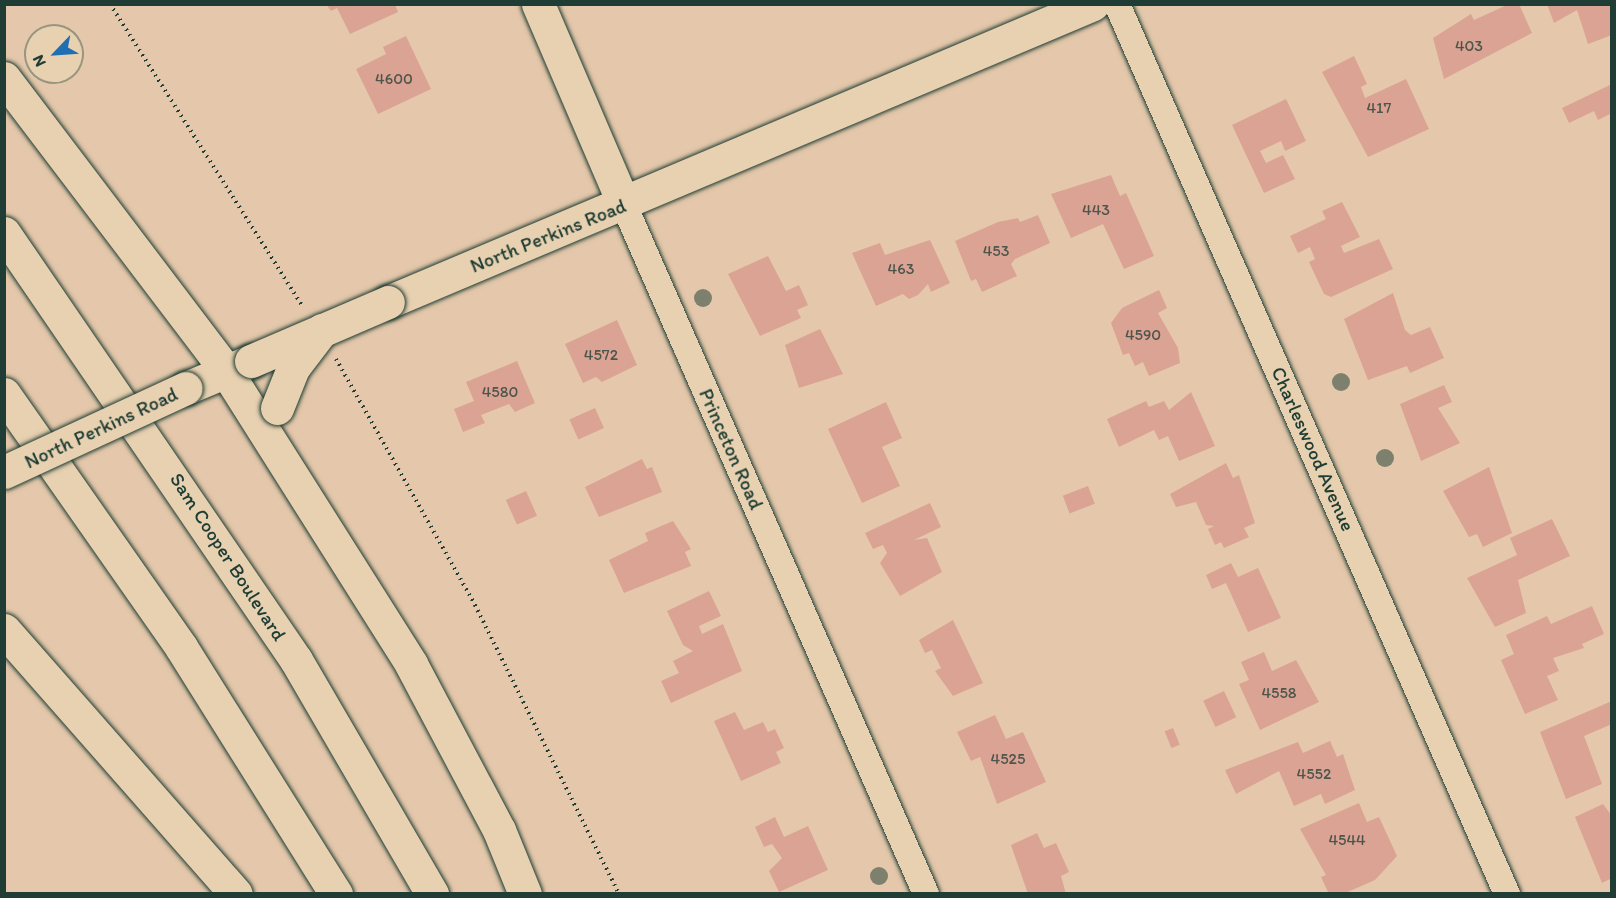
<!DOCTYPE html>
<style>
body{margin:0}
#map{position:relative;width:1616px;height:898px;overflow:hidden;background:#e5c8ab;font-family:Itim,sans-serif}
div>[style]{position:absolute}
.building>*{inset:0;background:#dba394;transform-origin:0 0}
.path>*{height:4px;margin-top:-2px;transform-origin:0;background:repeating-linear-gradient(90deg,#1f3d34 0 1.5px,transparent 0 6px)}
.roads{filter:drop-shadow(0 0 2px #1f3d34) drop-shadow(0 0 2px #1f3d34)}
.street>*{height:26px;margin:-13px;padding:0 13px;transform-origin:13px;border-radius:13px;background:#e8d1b1}
.secondary>*{height:33px;margin:-16.5px;padding:0 16.5px;transform-origin:16.5px;border-radius:16.5px;background:#e8d1b1}
.primary>*{height:33px;margin:-16.5px;padding:0 16.5px;transform-origin:16.5px;border-radius:16.5px;background:#e8d1b1}
.highway>*{height:33px;margin:-16.5px;padding:0 16.5px;transform-origin:16.5px;border-radius:16.5px;background:#e8d1b1}
.bridges{filter:drop-shadow(0 0 2px #1f3d34) drop-shadow(0 0 2px #1f3d34)}
.primary-bridge>*{height:33px;margin:-16.5px;padding:0 16.5px;transform-origin:16.5px;border-radius:16.5px;background:#e8d1b1}
.highway-bridge>*{height:33px;margin:-16.5px;padding:0 16.5px;transform-origin:16.5px;border-radius:16.5px;background:#e8d1b1}
.trees>*{width:18px;height:18px;margin:-9px;border-radius:50%;background:#7c806d}
span{translate:-50% -50%;white-space:nowrap;text-align:center;line-height:1.15;-webkit-text-stroke:5px #e8d1b1;paint-order:stroke}
.number-label{font-size:16px;color:#4e564c}
.number-label span{-webkit-text-stroke-width:0}
.street-label{font-size:20px;color:#1f3d34}
.frame{position:absolute;inset:0;border:6px solid #1f3d34;pointer-events:none}
.north{position:absolute;left:24px;top:24px;width:60px;height:60px;box-sizing:border-box;background:#e8d1b1;border:2px solid #98967f;border-radius:50%;rotate:245deg;font-size:16px;font-weight:700;line-height:24px;text-align:center;color:#1f3d34}
.north::after{content:'';display:block;margin:auto;width:21px;height:27px;background:#1f6fb2;clip-path:polygon(50% 0,100% 100%,50% 72%,0 100%)}
</style>
<div id="map">
<div class="building">
<i style="clip-path:polygon(326px 4px,395px 4px,398px 12px,350px 34px,337px 8px,331px 11px)"></i>
<i style="clip-path:polygon(1509px 4px,1519px 4px,1532px 33px,1444px 79px,1433px 38px,1471px 14px,1474px 20px)"></i>
<i style="clip-path:polygon(1547px 4px,1612px 4px,1612px 35px,1588px 44px,1577px 10px,1554px 23px)"></i>
<i style="clip-path:polygon(406px 36px,431px 89px,378px 114px,356px 69px,386px 54px,383px 47px)"></i>
<i style="clip-path:polygon(1354px 56px,1367px 84px,1361px 87px,1365px 98px,1406px 79px,1429px 129px,1368px 157px,1322px 72px)"></i>
<i style="clip-path:polygon(1612px 84px,1612px 113px,1598px 120px,1594px 111px,1569px 123px,1562px 108px)"></i>
<i style="clip-path:polygon(1286px 99px,1306px 141px,1285px 151px,1281px 141px,1260px 151px,1266px 163px,1283px 155px,1295px 179px,1264px 193px,1232px 125px)"></i>
<i style="clip-path:polygon(1111px 175px,1120px 196px,1126px 193px,1154px 256px,1124px 269px,1103px 224px,1071px 238px,1051px 194px)"></i>
<i style="clip-path:polygon(1342px 202px,1360px 237px,1341px 246px,1344px 253px,1379px 239px,1393px 269px,1331px 297px,1324px 294px,1309px 262px,1315px 259px,1310px 247px,1298px 253px,1290px 236px,1326px 219px,1322px 211px)"></i>
<i style="clip-path:polygon(1038px 215px,1050px 243px,1015px 259px,1011px 264px,1017px 276px,982px 292px,976px 279px,971px 281px,955px 241px,998px 222px,1018px 218px,1020px 222px)"></i>
<i style="clip-path:polygon(930px 240px,950px 283px,931px 292px,928px 284px,918px 295px,909px 299px,903px 294px,876px 306px,852px 253px,880px 243px,885px 255px)"></i>
<i style="clip-path:polygon(768px 256px,786px 291px,799px 285px,808px 305px,797px 310px,801px 318px,760px 336px,728px 274px)"></i>
<i style="clip-path:polygon(1159px 290px,1167px 308px,1158px 313px,1178px 348px,1180px 363px,1149px 376px,1143px 362px,1135px 366px,1129px 353px,1123px 355px,1111px 323px,1122px 308px)"></i>
<i style="clip-path:polygon(1393px 293px,1405px 330px,1411px 335px,1430px 327px,1444px 358px,1410px 373px,1407px 366px,1368px 380px,1344px 319px)"></i>
<i style="clip-path:polygon(617px 320px,637px 365px,602px 382px,596px 377px,583px 383px,565px 344px)"></i>
<i style="clip-path:polygon(820px 329px,843px 374px,799px 388px,785px 345px)"></i>
<i style="clip-path:polygon(517px 361px,535px 403px,515px 412px,509px 404px,481px 415px,485px 423px,463px 432px,454px 409px,474px 401px,466px 382px)"></i>
<i style="clip-path:polygon(1444px 385px,1452px 402px,1438px 408px,1460px 443px,1421px 461px,1400px 404px)"></i>
<i style="clip-path:polygon(1191px 392px,1215px 446px,1179px 461px,1168px 436px,1159px 440px,1154px 430px,1119px 447px,1107px 419px,1146px 401px,1149px 407px,1164px 401px,1169px 410px)"></i>
<i style="clip-path:polygon(886px 402px,902px 438px,882px 447px,900px 486px,862px 503px,828px 429px)"></i>
<i style="left:595px;top:408px;width:22px;height:28px;rotate:66deg"></i>
<i style="clip-path:polygon(642px 459px,647px 469px,652px 467px,662px 492px,599px 517px,585px 487px)"></i>
<i style="clip-path:polygon(1226px 463px,1233px 478px,1239px 475px,1255px 523px,1244px 528px,1249px 537px,1224px 548px,1221px 542px,1215px 545px,1208px 529px,1214px 526px,1206px 525px,1196px 502px,1176px 507px,1170px 494px)"></i>
<i style="clip-path:polygon(1489px 467px,1512px 533px,1483px 547px,1477px 534px,1469px 537px,1443px 491px)"></i>
<i style="left:1088px;top:486px;width:19px;height:27px;rotate:69deg"></i>
<i style="left:526px;top:491px;width:27px;height:22px;rotate:66deg"></i>
<i style="clip-path:polygon(930px 503px,941px 527px,914px 540px,927px 538px,942px 572px,900px 596px,880px 563px,887px 553px,883px 545px,873px 549px,865px 533px)"></i>
<i style="clip-path:polygon(1552px 519px,1570px 556px,1518px 580px,1526px 613px,1495px 627px,1467px 578px,1517px 555px,1510px 538px)"></i>
<i style="clip-path:polygon(673px 521px,691px 549px,685px 552px,691px 566px,624px 593px,609px 560px,648px 541px,645px 533px)"></i>
<i style="clip-path:polygon(1231px 563px,1238px 577px,1258px 568px,1281px 618px,1248px 632px,1226px 583px,1212px 589px,1206px 575px)"></i>
<i style="clip-path:polygon(709px 591px,721px 616px,699px 626px,702px 634px,723px 624px,742px 671px,671px 703px,661px 681px,679px 673px,673px 661px,693px 651px,683px 645px,667px 611px)"></i>
<i style="clip-path:polygon(1592px 606px,1604px 634px,1582px 644px,1584px 648px,1553px 658px,1559px 671px,1547px 676px,1558px 700px,1525px 714px,1501px 660px,1514px 654px,1506px 635px,1547px 616px,1551px 624px)"></i>
<i style="clip-path:polygon(953px 620px,983px 683px,953px 696px,935px 671px,941px 668px,932px 650px,925px 653px,919px 640px)"></i>
<i style="clip-path:polygon(1264px 652px,1272px 671px,1296px 660px,1319px 702px,1260px 730px,1239px 684px,1249px 680px,1241px 662px)"></i>
<i style="left:1224px;top:691px;width:29px;height:23px;rotate:65deg"></i>
<i style="clip-path:polygon(1612px 701px,1612px 724px,1584px 736px,1602px 784px,1566px 799px,1540px 732px)"></i>
<i style="clip-path:polygon(735px 712px,744px 730px,763px 722px,768px 732px,775px 729px,784px 748px,776px 752px,781px 763px,741px 781px,714px 721px)"></i>
<i style="clip-path:polygon(995px 715px,1006px 739px,1023px 732px,1046px 782px,997px 804px,980px 757px,971px 761px,957px 732px)"></i>
<i style="left:1173px;top:728px;width:18px;height:9px;rotate:68deg"></i>
<i style="clip-path:polygon(1330px 741px,1337px 757px,1343px 754px,1355px 790px,1325px 804px,1321px 794px,1294px 806px,1279px 771px,1236px 794px,1225px 770px,1298px 742px,1303px 753px)"></i>
<i style="clip-path:polygon(1359px 803px,1367px 822px,1379px 817px,1397px 856px,1375px 880px,1343px 894px,1329px 894px,1321px 877px,1326px 875px,1300px 829px)"></i>
<i style="clip-path:polygon(1603px 804px,1612px 816px,1612px 878px,1602px 883px,1575px 817px)"></i>
<i style="clip-path:polygon(775px 817px,784px 837px,808px 826px,828px 870px,779px 892px,769px 871px,782px 858px,772px 844px,764px 847px,755px 827px)"></i>
<i style="clip-path:polygon(1037px 833px,1044px 848px,1056px 843px,1069px 872px,1061px 876px,1066px 894px,1028px 894px,1011px 845px)"></i>
</div>
<div class="path">
<i style="left:110px;top:4px;width:359px;rotate:57.5deg"></i>
<i style="left:336px;top:359px;width:283px;rotate:60.5deg"></i>
<i style="left:475px;top:605px;width:323px;rotate:63.5deg"></i>
</div>
<div class="roads">
<div class="street">
<i style="left:1117px;top:4px;width:972px;rotate:66.34deg"></i>
<i style="left:624px;top:205px;width:752px;rotate:66.33deg"></i>
</div>
<div class="secondary">
<i style="left:538px;top:4px;width:219px;rotate:66.8deg"></i>
</div>
<div class="primary">
<i style="left:388px;top:302px;width:765px;rotate:-22.91deg"></i>
<i style="left:186px;top:388px;width:70px;rotate:-22.6deg"></i>
</div>
<div class="highway">
<i style="left:4px;top:78px;width:368px;rotate:52.8deg"></i>
<i style="left:226px;top:371px;width:347px;rotate:57.7deg"></i>
<i style="left:411px;top:664px;width:188px;rotate:62.1deg"></i>
<i style="left:499px;top:830px;width:69px;rotate:67.9deg"></i>
<i style="left:4px;top:233px;width:517px;rotate:55.63deg"></i>
<i style="left:296px;top:660px;width:271px;rotate:59.8deg"></i>
<i style="left:4px;top:394px;width:309px;rotate:55deg"></i>
<i style="left:181px;top:647px;width:292px;rotate:57.9deg"></i>
<i style="left:4px;top:630px;width:351px;rotate:48.7deg"></i>
</div>
</div>
<div class="bridges">
<div class="primary-bridge">
<i style="left:251px;top:361px;width:149px;rotate:-23.3deg"></i>
<i style="left:4px;top:472px;width:200px;rotate:-24.8deg"></i>
</div>
<div class="highway-bridge">
<i style="left:277px;top:408px;width:43px;rotate:-68.2deg"></i>
<i style="left:293px;top:368px;width:48px;rotate:-52.7deg"></i>
</div>
</div>
<div class="trees">
<i style="left:703px;top:298px"></i>
<i style="left:1341px;top:382px"></i>
<i style="left:1385px;top:458px"></i>
<i style="left:879px;top:876px"></i>
</div>
<div class="number-label">
<span style="left:1469px;top:46px">403</span>
<span style="left:394px;top:79px">4600</span>
<span style="left:1379px;top:108px">417</span>
<span style="left:1096px;top:210px">443</span>
<span style="left:996px;top:251px">453</span>
<span style="left:901px;top:269px">463</span>
<span style="left:1143px;top:335px">4590</span>
<span style="left:601px;top:355px">4572</span>
<span style="left:500px;top:392px">4580</span>
<span style="left:1279px;top:693px">4558</span>
<span style="left:1008px;top:759px">4525</span>
<span style="left:1314px;top:774px">4552</span>
<span style="left:1347px;top:840px">4544</span>
</div>
<div class="street-label">
<span style="left:548px;top:236px;rotate:-22deg">North Perkins Road</span>
<span style="left:101px;top:428px;rotate:-25deg">North Perkins Road</span>
<span style="left:731px;top:449px;rotate:66deg">Princeton Road</span>
<span style="left:1313px;top:449px;rotate:66deg">Charleswood Avenue</span>
<span style="left:228px;top:557px;rotate:57deg">Sam Cooper Boulevard</span>
</div>
<div class="frame"></div>
<div class="north">N</div>
</div>
